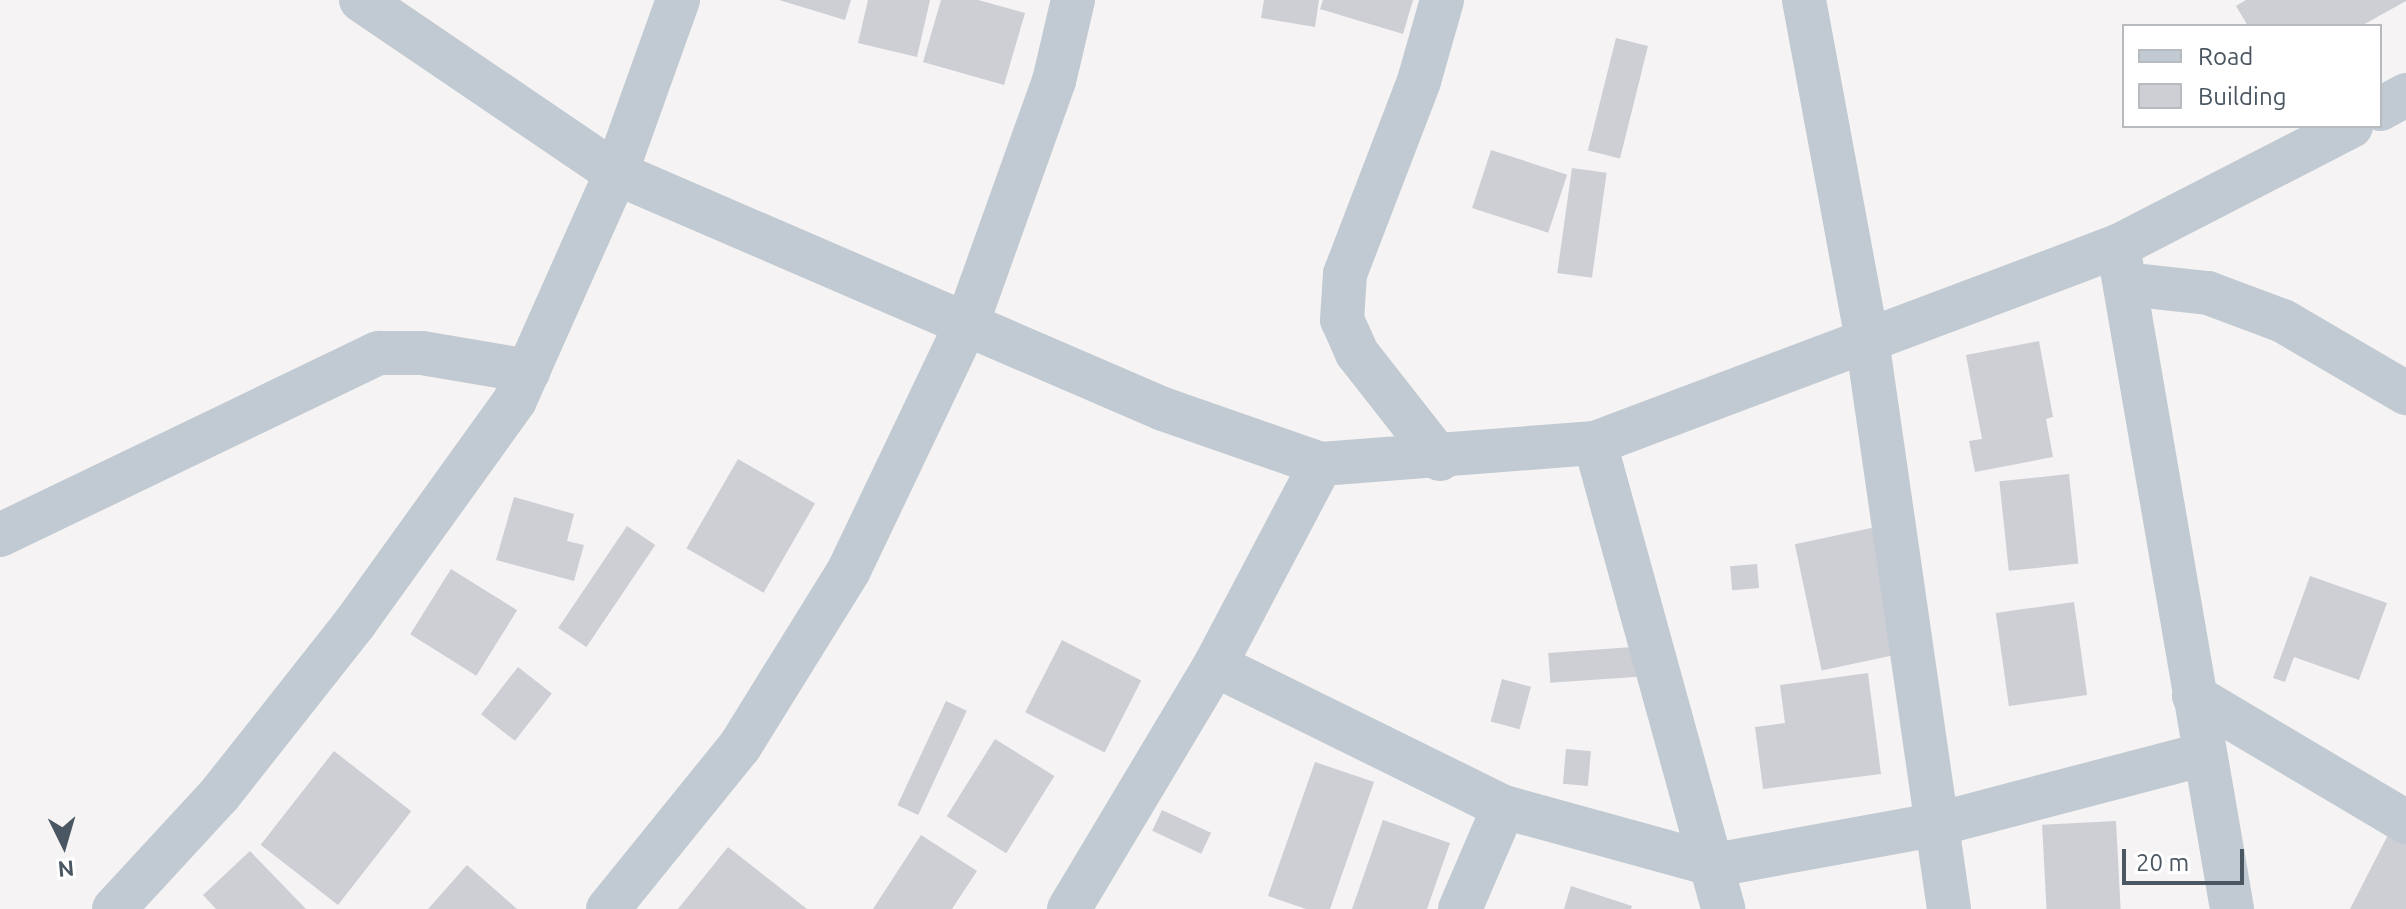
<!DOCTYPE html>
<style>
body{margin:0}
#map{position:relative;width:2406px;height:909px;overflow:hidden;background:#f5f3f3;font-family:Ubuntu,sans-serif}
div>[style]{position:absolute}
.building>*{inset:0;background:#cdcfd5;transform-origin:0 0}
.minor>*{height:44px;margin:-22px;padding:0 22px;transform-origin:22px;border-radius:22px;background:#c1cad2}
span{translate:-50% -50%;white-space:nowrap;text-align:center;line-height:1.15;-webkit-text-stroke:6px #fff;paint-order:stroke}
.legend{position:absolute;left:2122px;top:24px;width:260px;height:104px;box-sizing:border-box;background:#fff;border:2px solid #b7bbc0;margin:0;padding:10px 14px;list-style:none;font-size:24px;color:#4a5661}
.legend li{display:flex;align-items:center;gap:16px;height:40px}
.legend b{width:40px;border:2px solid #b7bbc0}
.north{position:absolute;left:24px;top:805px;width:80px;height:80px;-webkit-text-stroke:6px #fff;paint-order:stroke;rotate:175deg;font-size:22px;font-weight:700;line-height:32px;text-align:center;color:#4a5661}
.north::after{content:'';display:block;margin:auto;width:28px;height:36px;background:#4a5661;clip-path:polygon(50% 0,100% 100%,50% 72%,0 100%)}
.scale{position:absolute;left:2122px;top:849px;width:122px;height:36px;box-sizing:border-box;border:4px solid #4a5661;border-top:0;padding-left:10px;font-size:24px;line-height:28px;white-space:nowrap;color:#4a5661;-webkit-text-stroke:6px #fff;paint-order:stroke}
</style>
<div id="map">
<div class="building">
<i style="clip-path:polygon(779px 0,851px 0,845px 20px)"></i>
<i style="clip-path:polygon(868px 0,930px 0,917px 57px,858px 43px)"></i>
<i style="clip-path:polygon(941px 0,978px 0,1025px 13px,1004px 85px,923px 62px)"></i>
<i style="clip-path:polygon(1264px 0,1319px 0,1315px 27px,1261px 18px)"></i>
<i style="clip-path:polygon(1323px 0,1413px 0,1403px 34px,1320px 9px)"></i>
<i style="clip-path:polygon(2246px 0,2406px 0,2406px 1px,2361px 26px,2248px 26px,2236px 6px)"></i>
<i style="left:1616px;top:38px;width:33px;height:116px;rotate:14deg"></i>
<i style="left:1491px;top:150px;width:80px;height:61px;rotate:18deg"></i>
<i style="left:1572px;top:168px;width:35px;height:106px;rotate:8deg"></i>
<i style="clip-path:polygon(2039px 341px,2053px 417px,2046px 419px,2053px 457px,1975px 472px,1969px 441px,1982px 439px,1966px 355px)"></i>
<i style="left:738px;top:459px;width:89px;height:103px;rotate:30deg"></i>
<i style="left:2069px;top:474px;width:90px;height:70px;rotate:84deg"></i>
<i style="clip-path:polygon(514px 497px,574px 514px,567px 541px,584px 545px,574px 581px,496px 560px)"></i>
<i style="left:627px;top:526px;width:34px;height:123px;rotate:34deg"></i>
<i style="left:1876px;top:527px;width:129px;height:83px;rotate:78deg"></i>
<i style="left:1757px;top:564px;width:24px;height:27px;rotate:85deg"></i>
<i style="left:451px;top:569px;width:78px;height:77px;rotate:32deg"></i>
<i style="clip-path:polygon(2310px 576px,2387px 603px,2359px 680px,2294px 657px,2285px 682px,2273px 678px)"></i>
<i style="left:2074px;top:602px;width:94px;height:79px;rotate:82deg"></i>
<i style="left:1062px;top:640px;width:89px;height:81px;rotate:27deg"></i>
<i style="left:1647px;top:646px;width:30px;height:99px;rotate:86deg"></i>
<i style="left:518px;top:667px;width:43px;height:60px;rotate:38deg"></i>
<i style="clip-path:polygon(1868px 673px,1881px 774px,1763px 789px,1755px 727px,1785px 723px,1780px 685px)"></i>
<i style="left:1502px;top:679px;width:30px;height:44px;rotate:15deg"></i>
<i style="left:946px;top:701px;width:23px;height:115px;rotate:25deg"></i>
<i style="left:995px;top:739px;width:70px;height:91px;rotate:32deg"></i>
<i style="left:1566px;top:749px;width:25px;height:35px;rotate:5deg"></i>
<i style="left:334px;top:751px;width:98px;height:119px;rotate:38deg"></i>
<i style="clip-path:polygon(1315px 762px,1374px 782px,1330px 909px,1306px 909px,1268px 896px)"></i>
<i style="left:1162px;top:810px;width:54px;height:23px;rotate:25deg"></i>
<i style="clip-path:polygon(1383px 820px,1450px 843px,1427px 909px,1352px 909px)"></i>
<i style="left:2116px;top:821px;width:88px;height:74px;rotate:87deg"></i>
<i style="clip-path:polygon(921px 835px,977px 871px,952px 909px,873px 909px)"></i>
<i style="clip-path:polygon(2388px 835px,2406px 844px,2406px 909px,2350px 909px)"></i>
<i style="clip-path:polygon(728px 847px,807px 909px,678px 909px)"></i>
<i style="clip-path:polygon(250px 851px,306px 909px,216px 909px,203px 895px)"></i>
<i style="clip-path:polygon(467px 865px,517px 909px,428px 909px)"></i>
<i style="clip-path:polygon(1571px 886px,1632px 906px,1631px 909px,1564px 909px)"></i>
</div>
<div class="minor">
<i style="left:361px;top:0;width:308px;rotate:34.2deg"></i>
<i style="left:616px;top:173px;width:596px;rotate:23.34deg"></i>
<i style="left:1163px;top:409px;width:167px;rotate:19.2deg"></i>
<i style="left:1321px;top:464px;width:275px;rotate:-4.4deg"></i>
<i style="left:1595px;top:443px;width:559px;rotate:-20.64deg"></i>
<i style="left:2118px;top:246px;width:262px;rotate:-27.2deg"></i>
<i style="left:1804px;top:0;width:346px;rotate:79.5deg"></i>
<i style="left:1867px;top:340px;width:575px;rotate:81.8deg"></i>
<i style="left:2380px;top:109px;width:30px;rotate:-28deg"></i>
<i style="left:2118px;top:246px;width:673px;rotate:80.24deg"></i>
<i style="left:2126px;top:284px;width:82px;rotate:6.3deg"></i>
<i style="left:2208px;top:293px;width:80px;rotate:20.5deg"></i>
<i style="left:2283px;top:321px;width:143px;rotate:30.3deg"></i>
<i style="left:1595px;top:443px;width:483px;rotate:74.6deg"></i>
<i style="left:1440px;top:459px;width:135px;rotate:-128.1deg"></i>
<i style="left:1357px;top:353px;width:36px;rotate:-114deg"></i>
<i style="left:1342px;top:320px;width:46px;rotate:-86.3deg"></i>
<i style="left:1345px;top:274px;width:207px;rotate:-69deg"></i>
<i style="left:1419px;top:81px;width:84px;rotate:-74.1deg"></i>
<i style="left:0;top:535px;width:420px;rotate:-25.7deg"></i>
<i style="left:379px;top:353px;width:43px"></i>
<i style="left:422px;top:353px;width:108px;rotate:9.6deg"></i>
<i style="left:1215px;top:665px;width:322px;rotate:26.2deg"></i>
<i style="left:1504px;top:807px;width:219px;rotate:15.4deg"></i>
<i style="left:1715px;top:865px;width:227px;rotate:-10.4deg"></i>
<i style="left:1938px;top:824px;width:275px;rotate:-14.7deg"></i>
<i style="left:2194px;top:696px;width:247px;rotate:30.7deg"></i>
<i style="left:114px;top:909px;width:156px;rotate:-47.3deg"></i>
<i style="left:220px;top:794px;width:218px;rotate:-51.7deg"></i>
<i style="left:355px;top:623px;width:274px;rotate:-54.3deg"></i>
<i style="left:515px;top:400px;width:248px;rotate:-66deg"></i>
<i style="left:616px;top:173px;width:184px;rotate:-70.3deg"></i>
<i style="left:608px;top:909px;width:210px;rotate:-51deg"></i>
<i style="left:740px;top:746px;width:207px;rotate:-58.2deg"></i>
<i style="left:849px;top:570px;width:276px;rotate:-64.5deg"></i>
<i style="left:968px;top:321px;width:255px;rotate:-70.3deg"></i>
<i style="left:1054px;top:81px;width:83px;rotate:-76.8deg"></i>
<i style="left:1069px;top:909px;width:284px;rotate:-59.1deg"></i>
<i style="left:1215px;top:665px;width:227px;rotate:-62.2deg"></i>
<i style="left:1460px;top:909px;width:111px;rotate:-66.7deg"></i>
</div>
<ul class="legend">
<li><b style="height:10px;background:#c1cad2"></b>Road</li>
<li><b style="height:22px;background:#cdcfd5"></b>Building</li>
</ul>
<div class="north">N</div>
<div class="scale">20 m</div>
</div>
